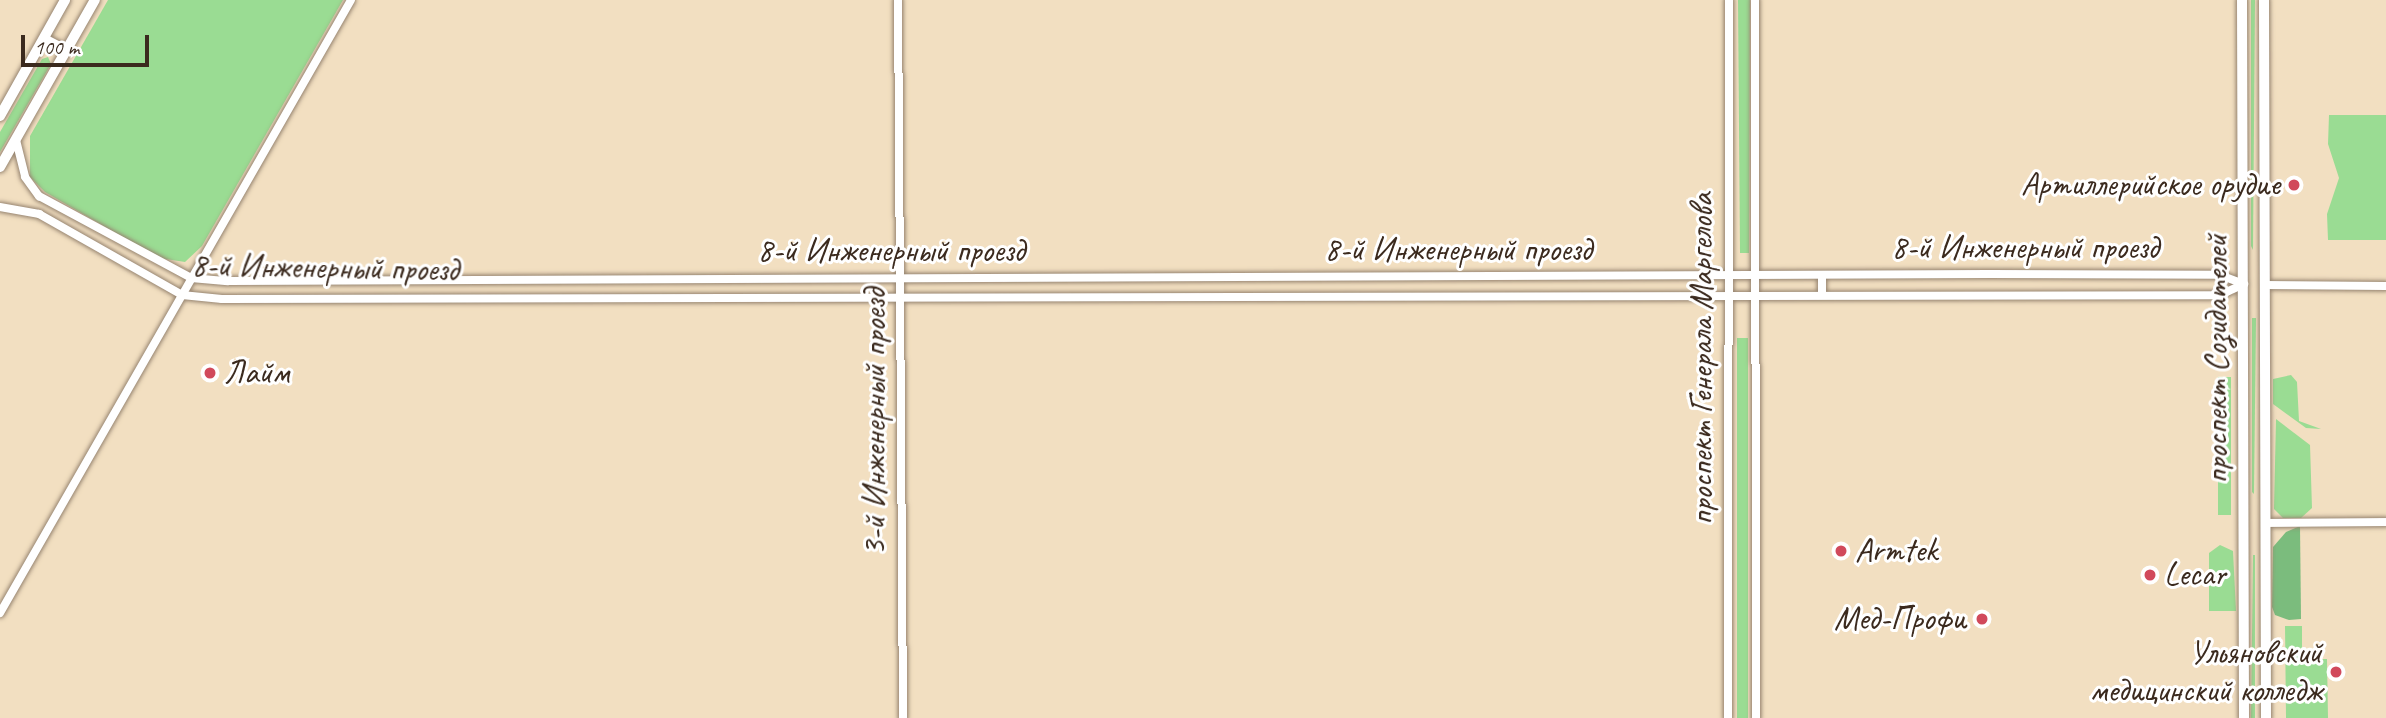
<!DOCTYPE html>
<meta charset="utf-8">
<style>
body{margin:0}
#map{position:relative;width:2386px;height:718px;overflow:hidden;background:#f2dfc1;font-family:Caveat,sans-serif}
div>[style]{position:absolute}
.green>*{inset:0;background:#9adc93;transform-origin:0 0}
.forest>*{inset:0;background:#7bbc7d}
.roads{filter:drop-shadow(0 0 2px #968470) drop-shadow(0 0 2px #968470)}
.minor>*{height:8px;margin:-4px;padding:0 4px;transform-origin:4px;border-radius:4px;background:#fff}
.major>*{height:10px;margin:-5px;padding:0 5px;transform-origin:5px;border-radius:5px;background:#fff}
.dots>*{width:19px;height:19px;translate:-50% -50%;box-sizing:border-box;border:4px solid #fff;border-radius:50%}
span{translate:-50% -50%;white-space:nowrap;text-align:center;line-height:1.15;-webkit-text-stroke:6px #fff;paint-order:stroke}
.poi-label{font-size:33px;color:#3b2a1e}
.right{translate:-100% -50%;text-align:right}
.left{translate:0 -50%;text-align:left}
.street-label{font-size:33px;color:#3b2a1e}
.scale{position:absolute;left:21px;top:35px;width:128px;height:32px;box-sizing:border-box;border:4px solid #3b2a1e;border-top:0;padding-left:9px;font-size:21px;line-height:24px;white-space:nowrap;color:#3b2a1e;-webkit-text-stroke:5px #fff;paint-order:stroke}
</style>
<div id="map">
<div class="green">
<i style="clip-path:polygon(108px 0,343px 0,202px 246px,185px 262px,159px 258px,45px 192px,30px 177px,30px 136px)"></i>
<i style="clip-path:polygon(1738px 0,1750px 0,1749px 253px,1740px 253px)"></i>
<i style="clip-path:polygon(2251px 0,2255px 0,2253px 250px,2251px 246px)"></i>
<i style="clip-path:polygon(48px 57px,51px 64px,0 152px,0 132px,42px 59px)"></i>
<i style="clip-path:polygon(2329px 115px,2386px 115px,2386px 240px,2328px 240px,2327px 214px,2339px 178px,2328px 144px)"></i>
<i style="clip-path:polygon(2252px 318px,2256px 318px,2254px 494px,2252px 492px)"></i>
<i style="left:1737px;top:338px;width:11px;height:380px"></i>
<i style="clip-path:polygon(2291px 375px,2297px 382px,2299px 421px,2321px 429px,2306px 428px,2273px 404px,2273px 379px)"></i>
<i style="left:2218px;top:377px;width:13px;height:138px"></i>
<i style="clip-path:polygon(2276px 419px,2310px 445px,2312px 508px,2301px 518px,2283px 518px,2274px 509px)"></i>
<i style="clip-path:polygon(2220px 545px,2233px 551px,2236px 611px,2209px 611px,2209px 553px)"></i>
<i style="clip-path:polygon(2253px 555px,2255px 555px,2255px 718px,2251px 718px)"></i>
<i style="clip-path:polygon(2285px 626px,2302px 626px,2302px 659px,2327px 659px,2328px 718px,2286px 718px)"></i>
</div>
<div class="forest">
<i style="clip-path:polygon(2300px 526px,2301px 619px,2289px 620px,2275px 615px,2272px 607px,2273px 547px,2286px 532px)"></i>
</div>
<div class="roads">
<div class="minor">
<i style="left:898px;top:0;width:718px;rotate:89.6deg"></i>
<i style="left:1755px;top:0;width:718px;rotate:89.92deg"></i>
<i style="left:16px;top:140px;width:38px;rotate:76deg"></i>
<i style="left:25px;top:177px;width:24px;rotate:54deg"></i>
<i style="left:39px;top:196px;width:173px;rotate:28.3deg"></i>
<i style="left:191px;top:278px;width:37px;rotate:5deg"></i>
<i style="left:228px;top:281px;width:1761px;rotate:-0.23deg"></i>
<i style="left:1989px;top:274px;width:231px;rotate:0.2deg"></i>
<i style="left:2220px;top:275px;width:26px;rotate:21deg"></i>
<i style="left:0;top:207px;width:40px;rotate:10deg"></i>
<i style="left:39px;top:214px;width:164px;rotate:29.5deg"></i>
<i style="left:182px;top:295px;width:40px;rotate:5.7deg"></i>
<i style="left:222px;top:299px;width:1998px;rotate:-0.11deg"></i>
<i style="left:2220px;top:295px;width:26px;rotate:-25deg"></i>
<i style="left:2264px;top:285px;width:122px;rotate:0.5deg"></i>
<i style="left:1822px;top:295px;width:20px;rotate:-90deg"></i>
<i style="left:2265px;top:523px;width:121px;rotate:-0.5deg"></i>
<i style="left:0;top:613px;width:706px;rotate:-60.2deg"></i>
<i style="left:1728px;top:718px;width:718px;rotate:-89.92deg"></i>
</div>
<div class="major">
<i style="left:2242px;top:0;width:718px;rotate:89.84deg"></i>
<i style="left:2264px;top:0;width:718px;rotate:89.84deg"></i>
<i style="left:44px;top:39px;width:25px;rotate:27deg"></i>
<i style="left:0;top:116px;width:133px;rotate:-60.7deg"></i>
<i style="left:0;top:167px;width:192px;rotate:-60.4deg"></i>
</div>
</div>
<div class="dots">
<i style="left:2294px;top:185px;background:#d1495b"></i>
<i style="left:210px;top:373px;background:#d1495b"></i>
<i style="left:1841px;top:551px;background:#d1495b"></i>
<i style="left:2150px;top:575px;background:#d1495b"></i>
<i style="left:1982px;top:619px;background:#d1495b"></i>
<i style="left:2336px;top:672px;background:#d1495b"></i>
</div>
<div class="poi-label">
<span class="right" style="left:2280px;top:185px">Артиллерийское орудие</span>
<span class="left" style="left:224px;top:373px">Лайм</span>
<span class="left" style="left:1855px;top:551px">Armtek</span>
<span class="left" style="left:2164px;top:575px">Lecar</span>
<span class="right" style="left:1966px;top:619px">Мед-Профи</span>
<span class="right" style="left:2322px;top:672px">Ульяновский<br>медицинский колледж</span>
</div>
<div class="street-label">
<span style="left:2025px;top:248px">8-й Инженерный проезд</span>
<span style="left:1458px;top:250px">8-й Инженерный проезд</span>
<span style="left:891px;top:251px">8-й Инженерный проезд</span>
<span style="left:325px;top:268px;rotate:1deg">8-й Инженерный проезд</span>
<span style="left:1702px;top:359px;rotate:-90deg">проспект Генерала Маргелова</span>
<span style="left:2217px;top:359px;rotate:-90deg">проспект Созидателей</span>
<span style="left:875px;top:422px;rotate:-90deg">3-й Инженерный проезд</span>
</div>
<div class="scale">100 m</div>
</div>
